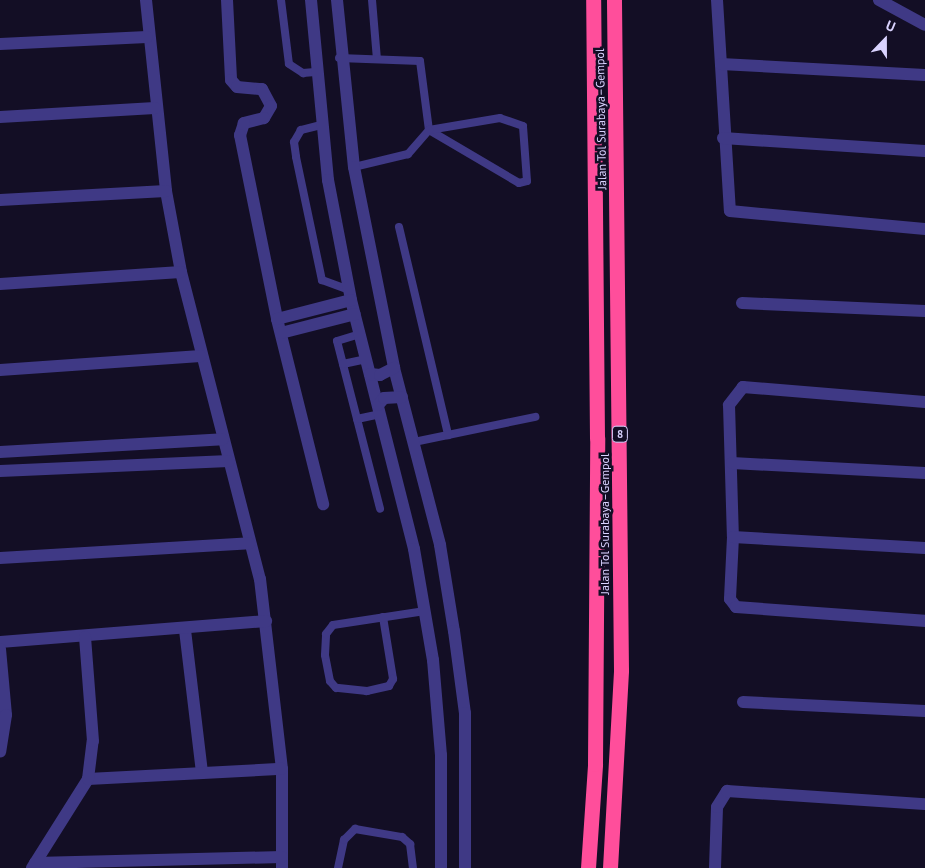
<!DOCTYPE html>
<meta charset="utf-8">
<style>
body{margin:0}
#map{position:relative;width:925px;height:868px;overflow:hidden;background:#130e25;font-family:"PT Sans",sans-serif}
div>[style]{position:absolute}
.service>*{height:8px;margin:-4px;padding:0 4px;transform-origin:4px;border-radius:4px;background:#3f3985}
.minor>*{height:12px;margin:-6px;padding:0 6px;transform-origin:6px;border-radius:6px;background:#3f3985}
.motorway>*{height:15px;margin:-7.5px;padding:0 7.5px;transform-origin:7.5px;border-radius:7.5px;background:#ff4e9b}
span{translate:-50% -50%;white-space:nowrap;text-align:center;line-height:1.15;-webkit-text-stroke:5px #130e25;paint-order:stroke}
.shield-label span{padding:1px 4px;background:#130e25;border:1px solid;border-radius:4px;-webkit-text-stroke-width:0}
.shield-label{font-size:11px;color:#dad3ff;font-weight:700}
.street-label{font-size:12px;color:#dad3ff}
.north{position:absolute;left:860px;top:15px;width:50px;height:50px;-webkit-text-stroke:4px #130e25;paint-order:stroke;rotate:22deg;font-size:14px;font-weight:700;line-height:20px;text-align:center;color:#dad3ff}
.north::after{content:'';display:block;margin:auto;width:18px;height:22px;background:#dad3ff;clip-path:polygon(50% 0,100% 100%,50% 72%,0 100%)}
</style>
<div id="map">
<div class="service">
<i style="left:281px;top:0;width:64px;rotate:82.9deg"></i>
<i style="left:289px;top:64px;width:17px;rotate:33deg"></i>
<i style="left:303px;top:73px;width:12px;rotate:-5deg"></i>
<i style="left:372px;top:0;width:59px;rotate:85.2deg"></i>
<i style="left:339px;top:58px;width:81px;rotate:2.1deg"></i>
<i style="left:420px;top:61px;width:70px;rotate:82.6deg"></i>
<i style="left:429px;top:130px;width:104px;rotate:30.5deg"></i>
<i style="left:519px;top:183px;width:8px;rotate:-14deg"></i>
<i style="left:527px;top:181px;width:55px;rotate:-94.2deg"></i>
<i style="left:523px;top:126px;width:24px;rotate:-161deg"></i>
<i style="left:500px;top:118px;width:72px;rotate:170.4deg"></i>
<i style="left:429px;top:130px;width:32px;rotate:131deg"></i>
<i style="left:408px;top:154px;width:56px;rotate:166.5deg"></i>
<i style="left:321px;top:125px;width:21px;rotate:166deg"></i>
<i style="left:301px;top:130px;width:14px;rotate:120deg"></i>
<i style="left:294px;top:142px;width:15px;rotate:82deg"></i>
<i style="left:296px;top:157px;width:126px;rotate:78.1deg"></i>
<i style="left:322px;top:280px;width:29px;rotate:20deg"></i>
<i style="left:399px;top:227px;width:214px;rotate:76.7deg"></i>
<i style="left:360px;top:334px;width:24px;rotate:163deg"></i>
<i style="left:337px;top:341px;width:173px;rotate:75.6deg"></i>
<i style="left:343px;top:364px;width:24px;rotate:-12deg"></i>
<i style="left:357px;top:419px;width:24px;rotate:-12deg"></i>
<i style="left:414px;top:442px;width:124px;rotate:-11.7deg"></i>
<i style="left:383px;top:617px;width:63px;rotate:80.8deg"></i>
<i style="left:393px;top:679px;width:8px;rotate:120deg"></i>
<i style="left:389px;top:686px;width:23px;rotate:167deg"></i>
<i style="left:367px;top:691px;width:31px;rotate:-174deg"></i>
<i style="left:336px;top:688px;width:9px;rotate:-131deg"></i>
<i style="left:330px;top:681px;width:26px;rotate:-101deg"></i>
<i style="left:325px;top:655px;width:21px;rotate:-87deg"></i>
<i style="left:326px;top:634px;width:11px;rotate:-52deg"></i>
<i style="left:333px;top:625px;width:93px;rotate:-8.7deg"></i>
<i style="left:338px;top:868px;width:29px;rotate:-78deg"></i>
<i style="left:344px;top:840px;width:16px;rotate:-45deg"></i>
<i style="left:355px;top:829px;width:48px;rotate:9.7deg"></i>
<i style="left:402px;top:837px;width:11px;rotate:41deg"></i>
<i style="left:410px;top:844px;width:24px;rotate:83deg"></i>
</div>
<div class="minor">
<i style="left:146px;top:0;width:192px;rotate:84deg"></i>
<i style="left:166px;top:191px;width:82px;rotate:79.5deg"></i>
<i style="left:181px;top:272px;width:317px;rotate:75.6deg"></i>
<i style="left:260px;top:579px;width:191px;rotate:83.4deg"></i>
<i style="left:282px;top:769px;width:99px;rotate:90deg"></i>
<i style="left:227px;top:0;width:80px;rotate:87.1deg"></i>
<i style="left:231px;top:80px;width:9px;rotate:49deg"></i>
<i style="left:237px;top:87px;width:25px;rotate:5deg"></i>
<i style="left:262px;top:89px;width:19px;rotate:62deg"></i>
<i style="left:271px;top:106px;width:14px;rotate:120deg"></i>
<i style="left:264px;top:118px;width:21px;rotate:166deg"></i>
<i style="left:244px;top:123px;width:13px;rotate:108deg"></i>
<i style="left:240px;top:135px;width:188px;rotate:78.6deg"></i>
<i style="left:277px;top:319px;width:191px;rotate:76deg"></i>
<i style="left:311px;top:0;width:181px;rotate:84.6deg"></i>
<i style="left:328px;top:180px;width:122px;rotate:79.1deg"></i>
<i style="left:351px;top:300px;width:257px;rotate:75.8deg"></i>
<i style="left:414px;top:549px;width:113px;rotate:80.3deg"></i>
<i style="left:433px;top:660px;width:95px;rotate:85.2deg"></i>
<i style="left:441px;top:755px;width:113px;rotate:90deg"></i>
<i style="left:337px;top:0;width:168px;rotate:84.2deg"></i>
<i style="left:354px;top:167px;width:205px;rotate:78.7deg"></i>
<i style="left:394px;top:368px;width:183px;rotate:75.4deg"></i>
<i style="left:440px;top:545px;width:87px;rotate:80.8deg"></i>
<i style="left:454px;top:631px;width:83px;rotate:82.4deg"></i>
<i style="left:465px;top:713px;width:155px;rotate:90deg"></i>
<i style="left:717px;top:0;width:211px;rotate:86.5deg"></i>
<i style="left:730px;top:211px;width:196px;rotate:5.3deg"></i>
<i style="left:879px;top:0;width:52px;rotate:28.5deg"></i>
<i style="left:0;top:44px;width:147px;rotate:-2.7deg"></i>
<i style="left:721px;top:64px;width:204px;rotate:3.1deg"></i>
<i style="left:0;top:117px;width:155px;rotate:-3.3deg"></i>
<i style="left:723px;top:138px;width:202px;rotate:3.7deg"></i>
<i style="left:0;top:200px;width:166px;rotate:-3.1deg"></i>
<i style="left:0;top:284px;width:181px;rotate:-3.8deg"></i>
<i style="left:742px;top:303px;width:183px;rotate:2.5deg"></i>
<i style="left:277px;top:319px;width:76px;rotate:-14.4deg"></i>
<i style="left:281px;top:333px;width:76px;rotate:-14.4deg"></i>
<i style="left:0;top:370px;width:201px;rotate:-4deg"></i>
<i style="left:370px;top:374px;width:10px;rotate:6deg"></i>
<i style="left:380px;top:375px;width:16px;rotate:-27deg"></i>
<i style="left:925px;top:402px;width:183px;rotate:-175.3deg"></i>
<i style="left:743px;top:387px;width:23px;rotate:128deg"></i>
<i style="left:729px;top:405px;width:132px;rotate:88.3deg"></i>
<i style="left:733px;top:537px;width:62px;rotate:92.8deg"></i>
<i style="left:730px;top:599px;width:10px;rotate:53deg"></i>
<i style="left:736px;top:607px;width:190px;rotate:4.2deg"></i>
<i style="left:378px;top:405px;width:9px;rotate:-49deg"></i>
<i style="left:384px;top:398px;width:18px;rotate:-3deg"></i>
<i style="left:0;top:452px;width:223px;rotate:-3.3deg"></i>
<i style="left:732px;top:463px;width:193px;rotate:3deg"></i>
<i style="left:0;top:471px;width:229px;rotate:-2.5deg"></i>
<i style="left:733px;top:537px;width:192px;rotate:3.3deg"></i>
<i style="left:0;top:558px;width:250px;rotate:-3.4deg"></i>
<i style="left:185px;top:630px;width:144px;rotate:83.2deg"></i>
<i style="left:0;top:642px;width:267px;rotate:-4.5deg"></i>
<i style="left:0;top:649px;width:66px;rotate:84.8deg"></i>
<i style="left:6px;top:715px;width:37px;rotate:99deg"></i>
<i style="left:743px;top:702px;width:182px;rotate:2.8deg"></i>
<i style="left:88px;top:779px;width:194px;rotate:-3deg"></i>
<i style="left:35px;top:863px;width:247px;rotate:-1.4deg"></i>
<i style="left:32px;top:868px;width:105px;rotate:-57.8deg"></i>
<i style="left:88px;top:779px;width:38px;rotate:-83deg"></i>
<i style="left:93px;top:741px;width:104px;rotate:-94.4deg"></i>
<i style="left:715px;top:868px;width:61px;rotate:-88.1deg"></i>
<i style="left:717px;top:807px;width:19px;rotate:-58deg"></i>
<i style="left:727px;top:791px;width:198px;rotate:3.8deg"></i>
</div>
<div class="motorway">
<i style="left:588px;top:868px;width:104px;rotate:-86.1deg"></i>
<i style="left:595px;top:764px;width:326px;rotate:-89.6deg"></i>
<i style="left:597px;top:438px;width:438px;rotate:-90.5deg"></i>
<i style="left:610px;top:868px;width:198px;rotate:-86.8deg"></i>
<i style="left:621px;top:670px;width:670px;rotate:-90.6deg"></i>
</div>
<div class="shield-label">
<span style="left:620px;top:434px">8</span>
</div>
<div class="street-label">
<span style="left:601px;top:119px;rotate:-91deg">Jalan Tol Surabaya–Gempol</span>
<span style="left:605px;top:524px;rotate:-90deg">Jalan Tol Surabaya–Gempol</span>
</div>
<div class="north">U</div>
</div>
